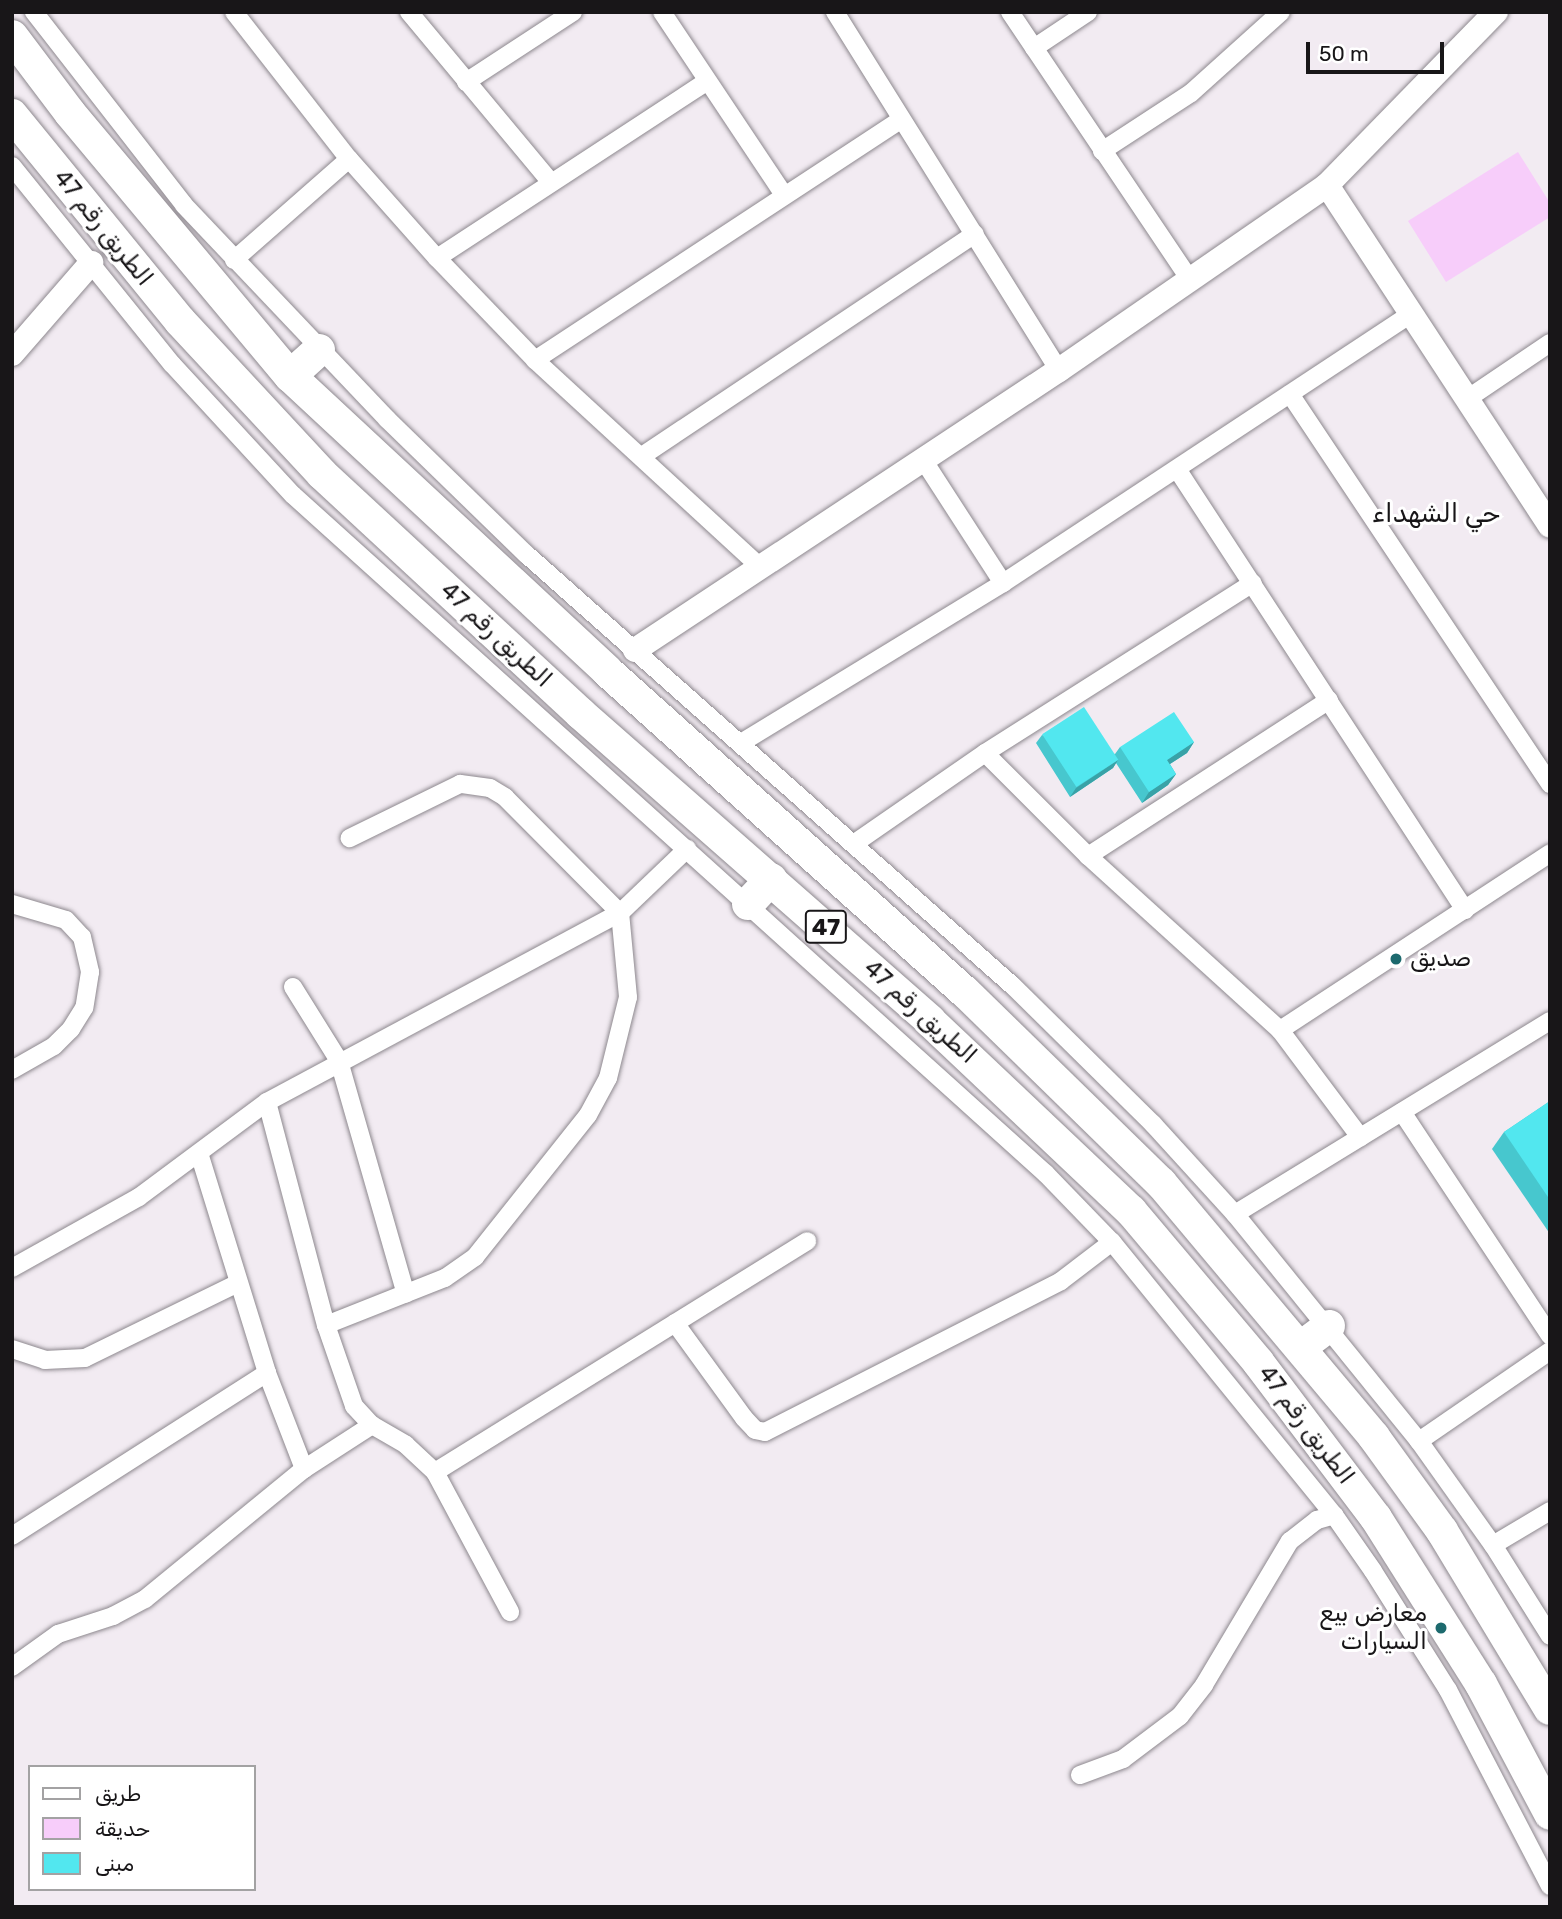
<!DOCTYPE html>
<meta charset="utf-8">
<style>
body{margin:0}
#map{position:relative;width:1562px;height:1919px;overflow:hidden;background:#f2ebf2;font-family:Rubik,Cairo,sans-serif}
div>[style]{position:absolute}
.green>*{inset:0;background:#f7cdfa}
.roads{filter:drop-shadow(0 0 2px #8d888e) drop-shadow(0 0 2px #8d888e)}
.street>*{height:18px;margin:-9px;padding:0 9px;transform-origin:9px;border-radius:9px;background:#fff}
.secondary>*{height:24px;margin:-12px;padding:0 12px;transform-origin:12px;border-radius:12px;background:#fff}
.highway>*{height:32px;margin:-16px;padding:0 16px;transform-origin:16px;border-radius:16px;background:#fff}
.wall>*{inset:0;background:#47c7ce}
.shaded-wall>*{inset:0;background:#39a2a7}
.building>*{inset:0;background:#52e7ef;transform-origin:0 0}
.dots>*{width:19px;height:19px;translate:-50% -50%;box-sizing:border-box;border:4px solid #fff;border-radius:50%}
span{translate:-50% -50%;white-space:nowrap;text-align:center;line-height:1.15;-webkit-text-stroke:6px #fff;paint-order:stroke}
.shield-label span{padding:2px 5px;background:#fff;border:2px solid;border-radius:5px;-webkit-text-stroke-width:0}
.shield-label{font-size:23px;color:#181618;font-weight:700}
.street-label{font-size:24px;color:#181618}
.poi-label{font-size:24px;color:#181618}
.left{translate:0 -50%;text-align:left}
.right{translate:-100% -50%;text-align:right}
.neighbourhood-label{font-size:26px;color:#181618}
.frame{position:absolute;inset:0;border:14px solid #181618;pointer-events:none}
.legend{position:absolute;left:28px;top:1765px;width:228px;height:126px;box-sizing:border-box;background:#fff;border:2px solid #a3a2a3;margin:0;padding:9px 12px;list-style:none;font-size:21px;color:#181618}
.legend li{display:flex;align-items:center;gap:14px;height:35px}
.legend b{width:35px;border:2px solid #a3a2a3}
.scale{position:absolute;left:1306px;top:42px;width:138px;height:32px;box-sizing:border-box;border:4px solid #181618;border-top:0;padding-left:9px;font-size:21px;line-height:24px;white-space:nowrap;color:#181618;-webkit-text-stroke:5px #fff;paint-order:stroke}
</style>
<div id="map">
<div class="green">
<i style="clip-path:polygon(1518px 152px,1550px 203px,1550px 217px,1446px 282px,1408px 221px)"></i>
</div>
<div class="roads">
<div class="street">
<i style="left:34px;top:12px;width:244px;rotate:52.1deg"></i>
<i style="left:184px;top:205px;width:295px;rotate:46.5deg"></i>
<i style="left:387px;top:419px;width:194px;rotate:44.2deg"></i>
<i style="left:526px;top:554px;width:651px;rotate:41.58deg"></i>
<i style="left:1013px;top:986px;width:197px;rotate:44.6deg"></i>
<i style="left:1153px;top:1124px;width:122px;rotate:47.7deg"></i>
<i style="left:1235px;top:1214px;width:292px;rotate:51deg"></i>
<i style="left:1419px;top:1441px;width:128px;rotate:54.6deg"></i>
<i style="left:1493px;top:1545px;width:107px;rotate:57.9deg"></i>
<i style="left:234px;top:12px;width:187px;rotate:52deg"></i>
<i style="left:349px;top:159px;width:132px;rotate:48.4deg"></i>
<i style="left:437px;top:258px;width:141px;rotate:46.1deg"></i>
<i style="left:535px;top:360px;width:306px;rotate:42.6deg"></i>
<i style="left:409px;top:12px;width:220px;rotate:50.2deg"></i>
<i style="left:662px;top:12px;width:220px;rotate:56.3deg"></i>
<i style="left:835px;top:12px;width:422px;rotate:58deg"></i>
<i style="left:1010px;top:12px;width:323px;rotate:56.1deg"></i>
<i style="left:1034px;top:48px;width:65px;rotate:-33.7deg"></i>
<i style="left:466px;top:82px;width:128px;rotate:-33.2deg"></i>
<i style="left:1102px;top:151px;width:106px;rotate:-33.1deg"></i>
<i style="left:1191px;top:93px;width:121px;rotate:-42deg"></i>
<i style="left:12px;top:166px;width:255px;rotate:51.1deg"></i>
<i style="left:172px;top:364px;width:178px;rotate:47.3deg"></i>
<i style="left:293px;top:495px;width:1014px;rotate:42.04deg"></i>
<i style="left:1046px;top:1174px;width:95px;rotate:45.9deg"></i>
<i style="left:1112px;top:1242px;width:352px;rotate:50.9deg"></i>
<i style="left:1334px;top:1515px;width:68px;rotate:55.1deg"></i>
<i style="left:1373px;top:1571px;width:141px;rotate:57.8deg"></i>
<i style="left:1448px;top:1690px;width:221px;rotate:62.5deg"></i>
<i style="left:437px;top:258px;width:323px;rotate:-33.2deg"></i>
<i style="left:234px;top:260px;width:153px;rotate:-41.3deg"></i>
<i style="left:535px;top:360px;width:438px;rotate:-33.3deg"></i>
<i style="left:1290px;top:394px;width:469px;rotate:56.3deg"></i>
<i style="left:1467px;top:399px;width:100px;rotate:-34deg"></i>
<i style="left:642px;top:456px;width:400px;rotate:-33.7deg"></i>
<i style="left:922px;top:458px;width:149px;rotate:57.1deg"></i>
<i style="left:1177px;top:469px;width:527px;rotate:56.85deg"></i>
<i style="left:741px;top:743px;width:307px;rotate:-31.4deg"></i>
<i style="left:1003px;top:583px;width:489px;rotate:-33.4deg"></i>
<i style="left:985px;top:753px;width:146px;rotate:45deg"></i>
<i style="left:1088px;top:856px;width:259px;rotate:42.2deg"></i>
<i style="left:1280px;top:1030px;width:134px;rotate:53.2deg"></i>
<i style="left:855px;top:843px;width:158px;rotate:-34.7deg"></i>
<i style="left:985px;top:753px;width:317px;rotate:-32.4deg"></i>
<i style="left:1088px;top:856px;width:287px;rotate:-32.9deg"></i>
<i style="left:12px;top:904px;width:56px;rotate:16.5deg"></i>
<i style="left:66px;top:920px;width:23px;rotate:47deg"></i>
<i style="left:82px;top:937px;width:36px;rotate:77deg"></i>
<i style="left:90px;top:972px;width:36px;rotate:99deg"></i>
<i style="left:84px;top:1008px;width:25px;rotate:122deg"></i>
<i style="left:71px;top:1029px;width:24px;rotate:135deg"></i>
<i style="left:54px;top:1046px;width:48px;rotate:150.3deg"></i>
<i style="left:293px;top:987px;width:87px;rotate:58.1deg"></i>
<i style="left:339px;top:1061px;width:242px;rotate:74deg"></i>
<i style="left:1280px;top:1030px;width:323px;rotate:-33.2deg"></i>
<i style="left:267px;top:1102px;width:231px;rotate:75.2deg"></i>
<i style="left:326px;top:1325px;width:86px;rotate:70.9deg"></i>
<i style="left:354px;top:1406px;width:26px;rotate:47deg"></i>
<i style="left:372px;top:1425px;width:39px;rotate:30deg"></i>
<i style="left:406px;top:1445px;width:40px;rotate:43deg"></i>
<i style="left:435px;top:1472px;width:159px;rotate:61.8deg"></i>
<i style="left:1402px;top:1112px;width:268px;rotate:56.5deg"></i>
<i style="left:199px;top:1153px;width:230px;rotate:72.8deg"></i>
<i style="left:267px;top:1373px;width:103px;rotate:68.9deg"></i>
<i style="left:1235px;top:1214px;width:369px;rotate:-31.5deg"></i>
<i style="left:12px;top:1268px;width:145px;rotate:-29.2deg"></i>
<i style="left:139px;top:1197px;width:159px;rotate:-36.6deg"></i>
<i style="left:267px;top:1102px;width:400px;rotate:-28.2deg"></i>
<i style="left:620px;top:913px;width:93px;rotate:-43.7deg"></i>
<i style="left:675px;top:1323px;width:117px;rotate:54deg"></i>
<i style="left:744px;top:1418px;width:16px;rotate:47deg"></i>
<i style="left:755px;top:1430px;width:10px;rotate:11deg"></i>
<i style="left:765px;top:1432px;width:332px;rotate:-27deg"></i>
<i style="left:1061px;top:1281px;width:64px;rotate:-37.4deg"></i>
<i style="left:326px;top:1325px;width:128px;rotate:-21.6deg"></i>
<i style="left:445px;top:1278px;width:37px;rotate:-35deg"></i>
<i style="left:475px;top:1257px;width:181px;rotate:-51.5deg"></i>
<i style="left:588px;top:1115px;width:42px;rotate:-61.6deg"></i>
<i style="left:608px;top:1078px;width:83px;rotate:-76.1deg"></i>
<i style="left:628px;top:997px;width:84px;rotate:-95.4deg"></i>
<i style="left:620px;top:913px;width:163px;rotate:-134.8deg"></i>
<i style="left:505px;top:797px;width:17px;rotate:-149deg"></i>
<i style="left:490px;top:788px;width:30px;rotate:-172deg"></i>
<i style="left:460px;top:784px;width:123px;rotate:153.9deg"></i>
<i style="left:12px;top:1349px;width:35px;rotate:18deg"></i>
<i style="left:45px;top:1360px;width:40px;rotate:-2.9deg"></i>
<i style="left:85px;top:1358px;width:170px;rotate:-26.1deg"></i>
<i style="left:1419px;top:1441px;width:159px;rotate:-34.5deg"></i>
<i style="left:435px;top:1472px;width:438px;rotate:-31.8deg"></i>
<i style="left:12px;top:1536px;width:303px;rotate:-32.6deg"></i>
<i style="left:1493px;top:1545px;width:66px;rotate:-30.8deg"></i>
<i style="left:12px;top:1667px;width:57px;rotate:-35.7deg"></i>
<i style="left:58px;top:1634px;width:58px;rotate:-18.1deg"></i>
<i style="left:113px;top:1616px;width:36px;rotate:-28deg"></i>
<i style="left:145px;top:1599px;width:205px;rotate:-39.3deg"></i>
<i style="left:304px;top:1469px;width:81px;rotate:-32.9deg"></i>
<i style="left:1080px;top:1775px;width:46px;rotate:-20.4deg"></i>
<i style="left:1123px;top:1759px;width:71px;rotate:-37deg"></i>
<i style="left:1180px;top:1716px;width:39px;rotate:-52deg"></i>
<i style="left:1204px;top:1685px;width:168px;rotate:-59.2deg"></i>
<i style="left:1290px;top:1541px;width:34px;rotate:-38deg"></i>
<i style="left:1317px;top:1520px;width:18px;rotate:-16deg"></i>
</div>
<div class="secondary">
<i style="left:1327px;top:185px;width:407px;rotate:56.8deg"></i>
<i style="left:12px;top:354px;width:121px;rotate:-49deg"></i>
<i style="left:635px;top:650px;width:508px;rotate:-33.44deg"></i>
<i style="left:1059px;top:370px;width:326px;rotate:-34.6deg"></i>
<i style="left:1327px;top:185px;width:242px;rotate:-45.7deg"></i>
</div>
<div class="highway">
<i style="left:12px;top:36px;width:96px;rotate:53deg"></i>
<i style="left:70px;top:113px;width:343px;rotate:50.1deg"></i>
<i style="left:290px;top:376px;width:433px;rotate:42.9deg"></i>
<i style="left:607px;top:671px;width:481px;rotate:41.9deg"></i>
<i style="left:965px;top:992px;width:274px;rotate:44.3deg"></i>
<i style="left:1161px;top:1183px;width:331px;rotate:50deg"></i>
<i style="left:1374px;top:1437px;width:116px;rotate:54.1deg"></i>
<i style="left:1442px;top:1531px;width:208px;rotate:58.8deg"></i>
<i style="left:12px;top:115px;width:266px;rotate:50.8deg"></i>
<i style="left:180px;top:321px;width:209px;rotate:47.1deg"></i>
<i style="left:322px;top:474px;width:352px;rotate:42.8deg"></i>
<i style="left:580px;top:713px;width:466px;rotate:41.3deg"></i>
<i style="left:930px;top:1021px;width:277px;rotate:43.4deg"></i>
<i style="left:1131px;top:1211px;width:197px;rotate:49.9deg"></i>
<i style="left:1258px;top:1362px;width:196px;rotate:52.9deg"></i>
<i style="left:1376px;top:1518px;width:196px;rotate:57.7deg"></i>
<i style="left:1481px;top:1684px;width:147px;rotate:62deg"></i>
<i style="left:290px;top:376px;width:39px;rotate:-42deg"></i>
<i style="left:748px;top:904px;width:34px;rotate:-47deg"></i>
<i style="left:1301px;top:1347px;width:35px;rotate:-37deg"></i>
</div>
</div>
<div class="wall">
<i style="clip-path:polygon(1042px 735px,1115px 754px,1120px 747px,1194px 742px,1187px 753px,1170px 764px,1176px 774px,1168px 785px,1142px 803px,1116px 763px,1113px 768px,1070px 797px,1036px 743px)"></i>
<i style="clip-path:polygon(1550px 1101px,1550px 1234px,1492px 1149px,1504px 1132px)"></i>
</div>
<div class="shaded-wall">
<i style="clip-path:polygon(1194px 742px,1187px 753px,1159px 771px,1167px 760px)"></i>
<i style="clip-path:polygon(1118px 760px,1113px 768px,1070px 797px,1076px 788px)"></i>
<i style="clip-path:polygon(1176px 774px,1168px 785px,1142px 803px,1149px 792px)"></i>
</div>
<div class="building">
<i style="left:1084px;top:707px;width:63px;height:50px;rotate:57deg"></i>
<i style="clip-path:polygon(1174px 712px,1194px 742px,1167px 760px,1176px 774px,1149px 792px,1120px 747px)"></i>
<i style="clip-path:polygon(1550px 1101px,1550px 1200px,1504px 1132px)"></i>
</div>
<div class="dots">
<i style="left:1396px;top:959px;background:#1d6a6e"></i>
<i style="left:1441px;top:1628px;background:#1d6a6e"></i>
</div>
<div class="shield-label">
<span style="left:826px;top:927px">47</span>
</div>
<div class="street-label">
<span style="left:103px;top:228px;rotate:51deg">الطريق رقم 47</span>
<span style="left:496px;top:635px;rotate:43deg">الطريق رقم 47</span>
<span style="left:920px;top:1012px;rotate:42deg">الطريق رقم 47</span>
<span style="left:1306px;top:1425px;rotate:53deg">الطريق رقم 47</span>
</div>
<div class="poi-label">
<span class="left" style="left:1410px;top:959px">صديق</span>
<span class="right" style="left:1427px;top:1628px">معارض بيع<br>السيارات</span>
</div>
<div class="neighbourhood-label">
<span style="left:1436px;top:514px">حي الشهداء</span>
</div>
<div class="frame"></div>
<ul class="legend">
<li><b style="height:9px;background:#fff"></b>طريق</li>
<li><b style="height:19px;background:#f7cdfa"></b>حديقة</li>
<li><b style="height:19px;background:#52e7ef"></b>مبنى</li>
</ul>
<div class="scale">50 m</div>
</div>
